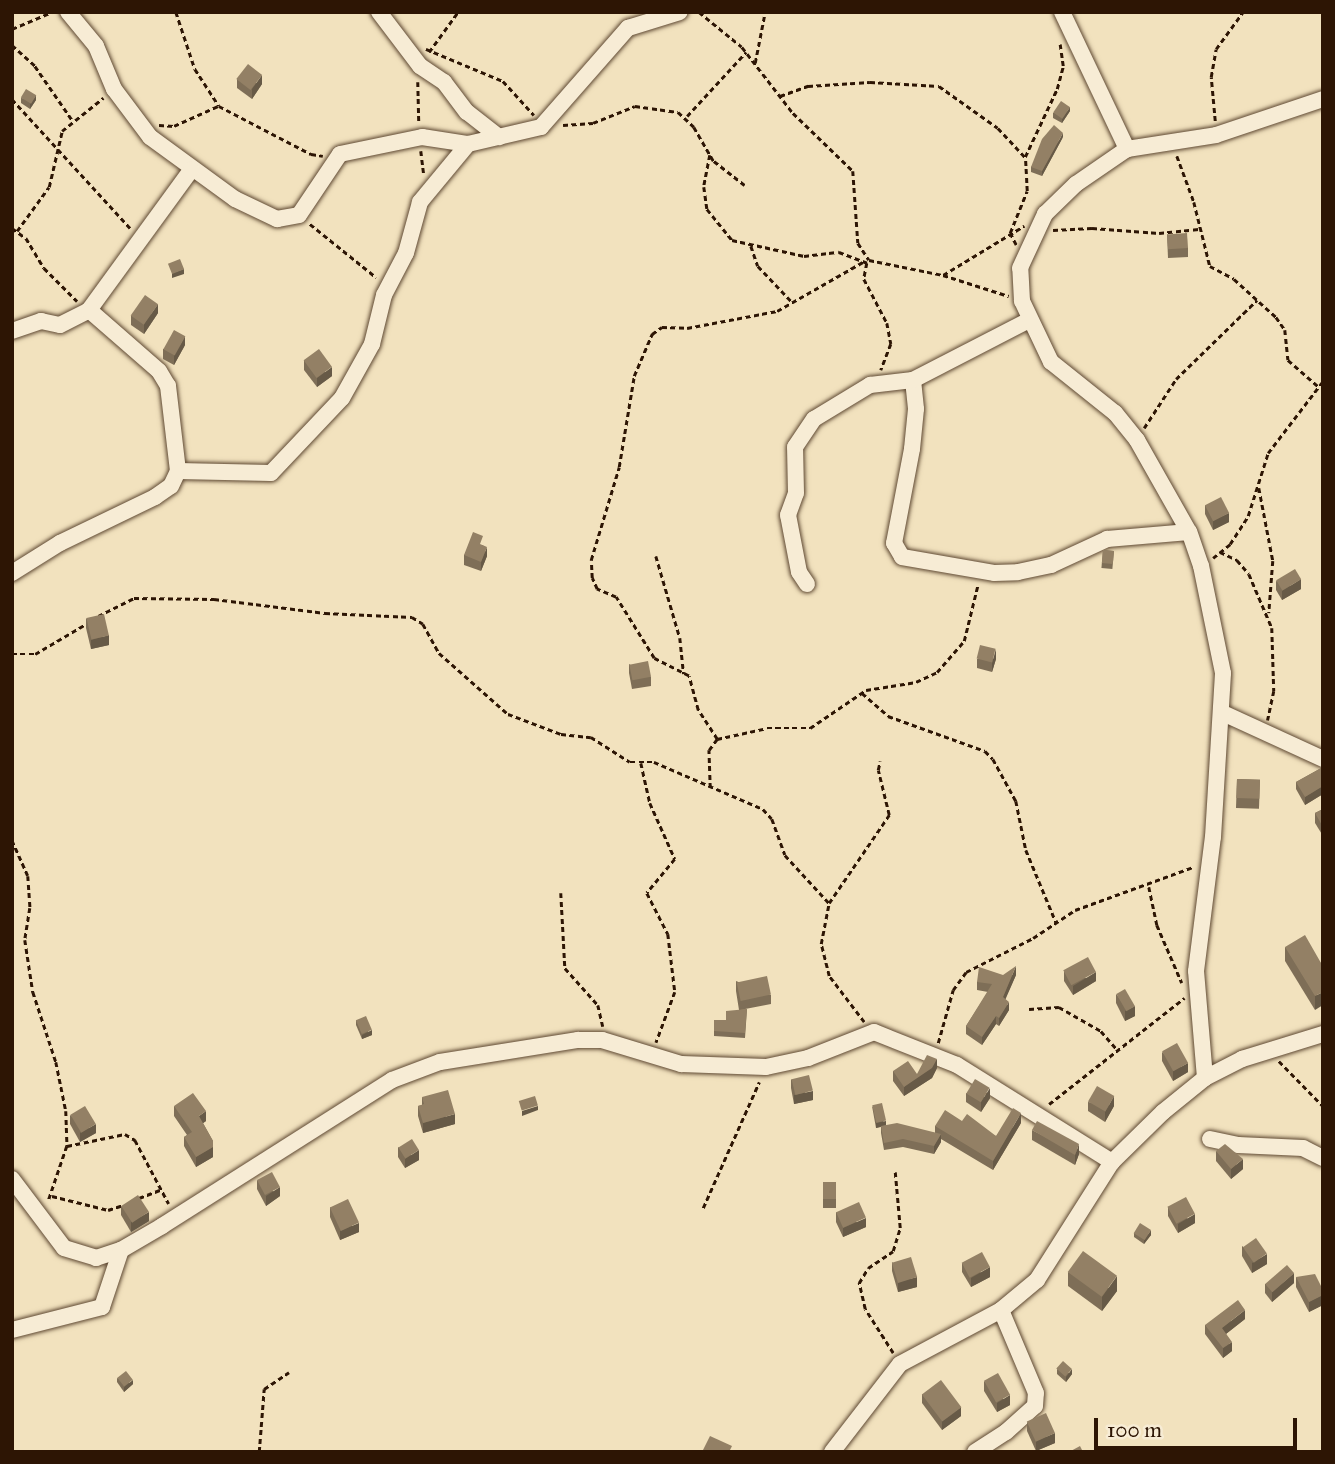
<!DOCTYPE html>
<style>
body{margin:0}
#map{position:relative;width:1335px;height:1464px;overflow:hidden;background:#f2e2be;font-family:"IM FELL Great Primer",serif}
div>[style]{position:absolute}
.path>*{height:2.5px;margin-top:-1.25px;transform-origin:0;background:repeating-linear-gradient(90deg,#2d1504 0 5px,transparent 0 8.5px)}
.roads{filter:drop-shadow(0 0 2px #5e4832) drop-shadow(0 0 2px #5e4832)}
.minor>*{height:16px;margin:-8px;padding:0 8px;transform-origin:8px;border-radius:8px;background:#f7ecd5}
.wall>*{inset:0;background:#7e6e57;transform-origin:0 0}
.shaded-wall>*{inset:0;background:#675a47}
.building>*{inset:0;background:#938065;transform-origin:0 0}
span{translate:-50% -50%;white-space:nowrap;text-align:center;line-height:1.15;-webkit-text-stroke:5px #f7ecd5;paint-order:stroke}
.frame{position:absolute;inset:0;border:14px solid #2d1504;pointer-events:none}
.scale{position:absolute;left:1094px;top:1418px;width:203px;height:32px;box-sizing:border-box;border:4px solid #2d1504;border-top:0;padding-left:9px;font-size:21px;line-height:24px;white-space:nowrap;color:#2d1504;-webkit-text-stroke:5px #f7ecd5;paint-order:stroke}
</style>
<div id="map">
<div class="path">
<i style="left:176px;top:12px;width:60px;rotate:71.6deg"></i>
<i style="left:195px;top:69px;width:44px;rotate:57deg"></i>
<i style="left:219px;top:106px;width:104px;rotate:27.6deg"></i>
<i style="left:311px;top:154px;width:12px;rotate:9deg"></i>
<i style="left:699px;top:12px;width:55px;rotate:39.1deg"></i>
<i style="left:742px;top:47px;width:83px;rotate:52.3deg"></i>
<i style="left:793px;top:113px;width:83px;rotate:44deg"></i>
<i style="left:853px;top:171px;width:72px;rotate:86deg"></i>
<i style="left:858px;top:243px;width:20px;rotate:57deg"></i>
<i style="left:869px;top:260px;width:76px;rotate:11.5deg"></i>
<i style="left:943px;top:275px;width:69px;rotate:17.7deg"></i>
<i style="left:12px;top:29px;width:43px;rotate:-23deg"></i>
<i style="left:12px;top:45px;width:31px;rotate:42deg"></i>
<i style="left:35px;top:66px;width:67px;rotate:55.4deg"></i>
<i style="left:426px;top:49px;width:83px;rotate:22.6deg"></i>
<i style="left:503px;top:81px;width:46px;rotate:47.6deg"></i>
<i style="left:429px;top:52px;width:49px;rotate:-54.1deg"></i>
<i style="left:755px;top:63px;width:52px;rotate:-78.9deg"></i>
<i style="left:418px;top:82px;width:42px;rotate:88.6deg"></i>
<i style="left:780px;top:96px;width:30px;rotate:-20deg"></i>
<i style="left:808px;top:86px;width:62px;rotate:-3.7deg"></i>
<i style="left:870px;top:82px;width:69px;rotate:3.3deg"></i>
<i style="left:939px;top:86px;width:72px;rotate:35.4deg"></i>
<i style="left:998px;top:128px;width:40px;rotate:47deg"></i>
<i style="left:12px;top:99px;width:175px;rotate:47.5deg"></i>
<i style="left:687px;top:116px;width:87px;rotate:-47.3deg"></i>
<i style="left:1215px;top:121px;width:44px;rotate:-95.2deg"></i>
<i style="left:1211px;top:77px;width:28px;rotate:-80deg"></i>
<i style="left:1216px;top:49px;width:46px;rotate:-53.9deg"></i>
<i style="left:159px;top:125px;width:15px;rotate:4deg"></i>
<i style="left:174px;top:126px;width:48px;rotate:-24.4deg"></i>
<i style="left:563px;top:125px;width:30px;rotate:-4deg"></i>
<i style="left:593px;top:123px;width:45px;rotate:-22deg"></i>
<i style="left:635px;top:106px;width:43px;rotate:7.9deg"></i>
<i style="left:678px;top:112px;width:22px;rotate:43deg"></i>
<i style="left:694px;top:127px;width:39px;rotate:60deg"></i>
<i style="left:714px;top:161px;width:39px;rotate:38deg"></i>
<i style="left:421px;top:151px;width:25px;rotate:83deg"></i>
<i style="left:710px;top:155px;width:33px;rotate:101deg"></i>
<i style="left:704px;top:187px;width:22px;rotate:82deg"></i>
<i style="left:707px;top:209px;width:40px;rotate:51deg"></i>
<i style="left:732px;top:240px;width:74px;rotate:12.5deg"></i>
<i style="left:804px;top:256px;width:35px;rotate:-7deg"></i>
<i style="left:839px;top:252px;width:30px;rotate:21deg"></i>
<i style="left:1177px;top:156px;width:49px;rotate:69.7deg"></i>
<i style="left:1194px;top:202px;width:66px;rotate:76deg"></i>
<i style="left:1210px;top:266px;width:27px;rotate:28deg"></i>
<i style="left:1234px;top:279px;width:57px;rotate:42.1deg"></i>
<i style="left:1276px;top:317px;width:16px;rotate:55deg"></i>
<i style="left:1285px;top:330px;width:30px;rotate:84deg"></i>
<i style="left:1288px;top:360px;width:41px;rotate:41.1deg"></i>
<i style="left:310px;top:224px;width:85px;rotate:38.8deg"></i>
<i style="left:12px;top:228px;width:17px;rotate:36deg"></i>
<i style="left:26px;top:238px;width:35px;rotate:59deg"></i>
<i style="left:44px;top:268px;width:47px;rotate:45deg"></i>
<i style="left:1053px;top:230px;width:39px;rotate:-3deg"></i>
<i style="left:1092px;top:228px;width:67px;rotate:4.3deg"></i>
<i style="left:1159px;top:233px;width:40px;rotate:-5.7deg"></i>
<i style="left:17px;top:231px;width:54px;rotate:-54deg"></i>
<i style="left:49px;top:187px;width:57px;rotate:-76.9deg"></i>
<i style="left:62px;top:131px;width:53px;rotate:-38.8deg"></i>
<i style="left:1016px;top:245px;width:13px;rotate:-117deg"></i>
<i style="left:1010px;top:233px;width:45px;rotate:-68deg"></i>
<i style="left:1027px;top:191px;width:34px;rotate:-93deg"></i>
<i style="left:1025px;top:157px;width:75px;rotate:-64.8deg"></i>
<i style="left:1057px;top:89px;width:24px;rotate:-75deg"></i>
<i style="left:1063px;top:66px;width:22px;rotate:-98deg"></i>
<i style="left:751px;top:246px;width:21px;rotate:71deg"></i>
<i style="left:758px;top:266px;width:50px;rotate:46.6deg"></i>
<i style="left:867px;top:263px;width:16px;rotate:101deg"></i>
<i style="left:864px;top:279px;width:50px;rotate:62.4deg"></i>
<i style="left:887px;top:323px;width:21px;rotate:79deg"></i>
<i style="left:891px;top:344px;width:28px;rotate:111deg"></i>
<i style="left:943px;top:275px;width:95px;rotate:-31.2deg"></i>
<i style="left:1144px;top:428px;width:59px;rotate:-56.9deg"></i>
<i style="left:1176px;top:379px;width:113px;rotate:-44.3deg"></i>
<i style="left:1259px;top:488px;width:74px;rotate:79.1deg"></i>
<i style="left:1273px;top:561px;width:52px;rotate:94.4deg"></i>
<i style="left:1220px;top:552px;width:19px;rotate:25deg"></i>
<i style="left:1237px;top:560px;width:18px;rotate:49deg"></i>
<i style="left:1249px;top:574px;width:59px;rotate:66.9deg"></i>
<i style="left:1272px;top:628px;width:63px;rotate:88.2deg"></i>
<i style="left:1274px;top:691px;width:30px;rotate:102deg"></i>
<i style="left:656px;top:556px;width:85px;rotate:73.7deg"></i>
<i style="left:680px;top:638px;width:36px;rotate:84deg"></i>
<i style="left:1213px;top:558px;width:22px;rotate:-39deg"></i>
<i style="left:1230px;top:544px;width:33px;rotate:-57deg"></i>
<i style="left:1248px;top:516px;width:66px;rotate:-72.4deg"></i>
<i style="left:1268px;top:453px;width:91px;rotate:-52.6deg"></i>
<i style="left:98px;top:616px;width:40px;rotate:-26.6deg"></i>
<i style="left:134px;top:598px;width:80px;rotate:0.7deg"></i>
<i style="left:214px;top:599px;width:112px;rotate:7.2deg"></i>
<i style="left:325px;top:613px;width:87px;rotate:2.6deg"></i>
<i style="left:412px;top:617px;width:13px;rotate:32deg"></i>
<i style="left:423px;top:624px;width:33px;rotate:61deg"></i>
<i style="left:439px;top:653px;width:92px;rotate:41.5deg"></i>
<i style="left:508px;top:714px;width:57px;rotate:20.7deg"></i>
<i style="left:561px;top:734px;width:30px;rotate:6deg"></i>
<i style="left:591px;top:737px;width:46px;rotate:32.7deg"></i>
<i style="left:630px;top:762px;width:24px"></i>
<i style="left:654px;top:762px;width:119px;rotate:23.3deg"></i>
<i style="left:763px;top:809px;width:13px;rotate:48deg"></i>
<i style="left:772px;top:819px;width:38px;rotate:70deg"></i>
<i style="left:785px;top:855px;width:65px;rotate:47.5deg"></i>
<i style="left:12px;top:654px;width:23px"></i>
<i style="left:35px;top:654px;width:59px;rotate:-30.5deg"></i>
<i style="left:862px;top:693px;width:35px;rotate:41deg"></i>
<i style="left:888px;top:716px;width:103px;rotate:19.8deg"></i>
<i style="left:985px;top:751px;width:11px;rotate:45deg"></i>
<i style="left:993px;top:759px;width:48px;rotate:61.3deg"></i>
<i style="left:1016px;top:801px;width:50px;rotate:78.5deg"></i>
<i style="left:1026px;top:850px;width:78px;rotate:67.4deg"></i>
<i style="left:717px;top:739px;width:35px;rotate:-123deg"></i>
<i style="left:698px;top:710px;width:35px;rotate:-105deg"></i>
<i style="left:689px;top:676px;width:39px;rotate:-153deg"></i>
<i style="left:654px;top:658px;width:72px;rotate:-121.9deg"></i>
<i style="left:616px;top:597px;width:21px;rotate:-157deg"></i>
<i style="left:597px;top:589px;width:12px;rotate:-114deg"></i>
<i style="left:592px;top:578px;width:18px;rotate:-93deg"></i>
<i style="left:591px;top:560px;width:97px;rotate:-73.2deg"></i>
<i style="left:619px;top:467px;width:92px;rotate:-80.6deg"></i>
<i style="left:634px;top:376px;width:46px;rotate:-66.8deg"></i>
<i style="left:652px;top:334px;width:12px;rotate:-35deg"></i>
<i style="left:662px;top:327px;width:25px;rotate:2deg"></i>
<i style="left:687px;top:328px;width:92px;rotate:-10.7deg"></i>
<i style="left:777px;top:311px;width:99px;rotate:-29.7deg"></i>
<i style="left:641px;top:763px;width:41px;rotate:77.3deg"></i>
<i style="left:650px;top:803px;width:61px;rotate:65.9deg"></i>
<i style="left:675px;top:859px;width:44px;rotate:129.5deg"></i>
<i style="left:647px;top:893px;width:46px;rotate:62.9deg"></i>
<i style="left:668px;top:934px;width:58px;rotate:83.1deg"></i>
<i style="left:675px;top:992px;width:54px;rotate:110.4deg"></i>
<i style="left:710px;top:788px;width:38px;rotate:-92deg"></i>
<i style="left:709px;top:750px;width:14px;rotate:-54deg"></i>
<i style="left:717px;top:739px;width:51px;rotate:-12.4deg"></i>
<i style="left:767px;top:728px;width:43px"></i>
<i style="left:810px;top:728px;width:68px;rotate:-34.2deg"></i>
<i style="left:866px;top:690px;width:51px;rotate:-9.1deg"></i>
<i style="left:916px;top:682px;width:23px;rotate:-25deg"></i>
<i style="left:937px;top:672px;width:41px;rotate:-48.9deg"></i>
<i style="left:964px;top:641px;width:59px;rotate:-76.2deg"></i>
<i style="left:12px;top:840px;width:39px;rotate:66deg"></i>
<i style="left:28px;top:876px;width:32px;rotate:86deg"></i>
<i style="left:30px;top:908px;width:32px;rotate:99deg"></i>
<i style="left:25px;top:940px;width:53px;rotate:81.3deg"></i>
<i style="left:33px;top:992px;width:74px;rotate:71.8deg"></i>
<i style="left:56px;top:1062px;width:50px;rotate:78.5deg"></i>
<i style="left:66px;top:1111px;width:35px;rotate:88deg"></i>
<i style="left:67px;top:1146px;width:59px;rotate:108.7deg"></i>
<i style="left:1149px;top:887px;width:39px;rotate:78deg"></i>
<i style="left:1157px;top:925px;width:63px;rotate:66.7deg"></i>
<i style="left:561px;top:893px;width:75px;rotate:86.9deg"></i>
<i style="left:565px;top:968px;width:50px;rotate:48.3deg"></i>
<i style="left:598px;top:1005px;width:22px;rotate:77deg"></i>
<i style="left:1029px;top:1009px;width:30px;rotate:-4deg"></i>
<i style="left:1059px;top:1007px;width:48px;rotate:29.7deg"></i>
<i style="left:1101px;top:1031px;width:23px;rotate:49deg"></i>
<i style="left:864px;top:1022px;width:58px;rotate:-127.3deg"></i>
<i style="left:829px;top:976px;width:33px;rotate:-104deg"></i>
<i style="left:821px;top:944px;width:42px;rotate:-79deg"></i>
<i style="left:829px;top:903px;width:107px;rotate:-55.7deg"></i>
<i style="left:889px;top:815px;width:46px;rotate:-103.7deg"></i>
<i style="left:878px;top:770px;width:9px;rotate:-77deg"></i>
<i style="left:938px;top:1043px;width:55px;rotate:-74.2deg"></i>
<i style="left:953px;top:990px;width:22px;rotate:-54deg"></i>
<i style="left:966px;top:972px;width:75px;rotate:-26.9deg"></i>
<i style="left:1033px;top:938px;width:50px;rotate:-33.7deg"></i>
<i style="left:1075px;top:910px;width:126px;rotate:-20deg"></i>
<i style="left:1279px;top:1061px;width:63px;rotate:45.6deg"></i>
<i style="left:1049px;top:1104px;width:172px;rotate:-38.1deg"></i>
<i style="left:67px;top:1146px;width:59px;rotate:-11.7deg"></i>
<i style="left:125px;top:1134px;width:12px;rotate:31deg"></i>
<i style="left:135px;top:1140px;width:72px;rotate:62deg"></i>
<i style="left:52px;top:1196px;width:58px;rotate:14deg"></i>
<i style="left:108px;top:1210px;width:16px;rotate:-18deg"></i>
<i style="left:139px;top:1198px;width:25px;rotate:-21deg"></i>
<i style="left:703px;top:1208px;width:138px;rotate:-66deg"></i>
<i style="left:893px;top:1353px;width:52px;rotate:-122.5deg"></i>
<i style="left:865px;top:1309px;width:27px;rotate:-103deg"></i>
<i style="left:859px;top:1283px;width:17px;rotate:-59deg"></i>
<i style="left:868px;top:1268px;width:30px;rotate:-34deg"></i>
<i style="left:893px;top:1251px;width:24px;rotate:-73deg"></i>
<i style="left:900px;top:1228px;width:56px;rotate:-95.1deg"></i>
<i style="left:259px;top:1452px;width:63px;rotate:-85.5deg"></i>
<i style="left:264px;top:1389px;width:30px;rotate:-34deg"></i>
</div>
<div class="roads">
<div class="minor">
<i style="left:68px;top:12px;width:44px;rotate:50.5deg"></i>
<i style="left:96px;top:46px;width:47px;rotate:67.3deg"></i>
<i style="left:114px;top:89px;width:60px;rotate:53.1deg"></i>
<i style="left:150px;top:137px;width:105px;rotate:36.1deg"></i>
<i style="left:235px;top:199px;width:47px;rotate:25.5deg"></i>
<i style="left:277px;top:219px;width:22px;rotate:-10deg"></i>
<i style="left:299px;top:215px;width:73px;rotate:-56.1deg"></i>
<i style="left:340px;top:154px;width:84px;rotate:-11.7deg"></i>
<i style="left:422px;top:137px;width:47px;rotate:8.7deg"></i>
<i style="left:468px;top:144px;width:75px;rotate:-13.1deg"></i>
<i style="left:541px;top:127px;width:132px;rotate:-48.7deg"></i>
<i style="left:628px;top:28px;width:54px;rotate:-17.1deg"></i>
<i style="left:379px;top:12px;width:68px;rotate:52.8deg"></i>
<i style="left:420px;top:66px;width:29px;rotate:34deg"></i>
<i style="left:444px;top:82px;width:38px;rotate:53deg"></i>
<i style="left:467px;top:112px;width:41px;rotate:38deg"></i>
<i style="left:1062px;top:12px;width:152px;rotate:64.6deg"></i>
<i style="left:12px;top:331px;width:31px;rotate:-19deg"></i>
<i style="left:41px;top:321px;width:19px;rotate:12deg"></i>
<i style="left:60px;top:325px;width:33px;rotate:-27deg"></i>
<i style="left:89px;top:310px;width:173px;rotate:-53.9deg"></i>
<i style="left:913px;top:380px;width:29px;rotate:84deg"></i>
<i style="left:916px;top:409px;width:40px;rotate:95.7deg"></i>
<i style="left:912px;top:449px;width:96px;rotate:100.8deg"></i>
<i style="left:894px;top:543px;width:16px;rotate:60deg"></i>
<i style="left:902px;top:557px;width:93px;rotate:9.9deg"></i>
<i style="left:994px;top:573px;width:24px;rotate:-2deg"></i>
<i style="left:1018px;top:572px;width:34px;rotate:-12deg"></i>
<i style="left:1051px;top:565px;width:62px;rotate:-24.9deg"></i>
<i style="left:1107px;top:539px;width:82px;rotate:-4.9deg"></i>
<i style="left:178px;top:471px;width:93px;rotate:1.2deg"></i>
<i style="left:271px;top:473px;width:103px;rotate:-46.6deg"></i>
<i style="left:342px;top:398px;width:62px;rotate:-60.9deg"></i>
<i style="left:372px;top:344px;width:50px;rotate:-76.2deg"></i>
<i style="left:384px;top:295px;width:47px;rotate:-62.4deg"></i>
<i style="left:406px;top:253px;width:53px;rotate:-74.6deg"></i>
<i style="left:420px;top:202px;width:75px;rotate:-50.4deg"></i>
<i style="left:12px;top:573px;width:57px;rotate:-32deg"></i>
<i style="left:60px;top:543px;width:106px;rotate:-25.8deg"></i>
<i style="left:155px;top:497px;width:19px;rotate:-35deg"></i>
<i style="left:171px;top:486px;width:17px;rotate:-65deg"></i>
<i style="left:178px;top:471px;width:86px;rotate:-96.7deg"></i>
<i style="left:168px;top:386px;width:17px;rotate:-121deg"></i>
<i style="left:159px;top:371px;width:93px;rotate:-138.9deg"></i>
<i style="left:807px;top:584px;width:14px;rotate:-124deg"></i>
<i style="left:799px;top:572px;width:58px;rotate:-100.9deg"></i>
<i style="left:788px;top:515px;width:23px;rotate:-70deg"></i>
<i style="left:796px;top:493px;width:46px;rotate:-91.2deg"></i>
<i style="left:795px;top:447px;width:34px;rotate:-56deg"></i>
<i style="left:814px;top:419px;width:66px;rotate:-31.3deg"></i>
<i style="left:870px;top:385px;width:43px;rotate:-6.6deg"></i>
<i style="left:913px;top:380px;width:131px;rotate:-27.3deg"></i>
<i style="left:1223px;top:713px;width:110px;rotate:24.7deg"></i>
<i style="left:1205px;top:1078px;width:107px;rotate:-94.8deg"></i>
<i style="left:1196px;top:971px;width:135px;rotate:-82.8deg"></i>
<i style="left:1213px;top:837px;width:164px;rotate:-86.5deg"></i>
<i style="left:1223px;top:673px;width:109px;rotate:-101.6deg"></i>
<i style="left:1201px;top:566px;width:36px;rotate:-109deg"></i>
<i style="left:1189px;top:532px;width:106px;rotate:-119.5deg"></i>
<i style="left:1137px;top:440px;width:35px;rotate:-129deg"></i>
<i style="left:1115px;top:413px;width:82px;rotate:-141.4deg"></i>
<i style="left:1051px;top:362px;width:68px;rotate:-115.4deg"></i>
<i style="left:1022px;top:301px;width:33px;rotate:-93deg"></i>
<i style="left:1020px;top:268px;width:60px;rotate:-65.2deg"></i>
<i style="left:1045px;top:214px;width:43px;rotate:-44.1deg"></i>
<i style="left:1076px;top:184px;width:62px;rotate:-34.5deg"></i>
<i style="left:1127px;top:149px;width:90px;rotate:-8.9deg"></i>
<i style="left:1216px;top:135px;width:113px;rotate:-18.6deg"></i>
<i style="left:1210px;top:1139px;width:29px;rotate:12deg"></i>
<i style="left:1238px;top:1145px;width:65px;rotate:2.6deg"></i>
<i style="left:1303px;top:1148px;width:22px;rotate:27deg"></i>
<i style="left:12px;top:1179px;width:86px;rotate:53deg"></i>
<i style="left:64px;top:1248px;width:34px;rotate:17deg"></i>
<i style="left:96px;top:1258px;width:26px;rotate:-18deg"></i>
<i style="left:121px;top:1250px;width:48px;rotate:-30.3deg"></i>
<i style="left:162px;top:1226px;width:272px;rotate:-32.4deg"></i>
<i style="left:392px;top:1080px;width:51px;rotate:-20.6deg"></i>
<i style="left:440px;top:1062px;width:140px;rotate:-9.1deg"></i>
<i style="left:578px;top:1040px;width:24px"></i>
<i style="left:602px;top:1040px;width:83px;rotate:16.9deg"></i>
<i style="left:681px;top:1064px;width:85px;rotate:2deg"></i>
<i style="left:766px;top:1067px;width:43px;rotate:-12.1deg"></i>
<i style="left:808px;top:1058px;width:71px;rotate:-21.5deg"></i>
<i style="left:874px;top:1032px;width:89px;rotate:21.7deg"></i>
<i style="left:957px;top:1065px;width:183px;rotate:32deg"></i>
<i style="left:12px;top:1330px;width:93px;rotate:-14.3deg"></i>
<i style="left:102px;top:1307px;width:60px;rotate:-71.6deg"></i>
<i style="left:832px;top:1452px;width:111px;rotate:-52.3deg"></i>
<i style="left:900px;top:1364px;width:115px;rotate:-28.1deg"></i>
<i style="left:1001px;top:1310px;width:47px;rotate:-39.8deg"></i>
<i style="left:1037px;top:1280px;width:140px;rotate:-57.6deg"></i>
<i style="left:1112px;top:1162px;width:71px;rotate:-44.4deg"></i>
<i style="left:1163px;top:1112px;width:54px;rotate:-39deg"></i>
<i style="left:1205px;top:1078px;width:42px;rotate:-27.2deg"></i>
<i style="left:1242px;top:1059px;width:85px;rotate:-17.2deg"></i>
<i style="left:975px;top:1452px;width:37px;rotate:-33deg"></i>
<i style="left:1006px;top:1432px;width:39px;rotate:-42deg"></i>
<i style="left:1035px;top:1406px;width:13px;rotate:-86deg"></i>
<i style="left:1036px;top:1393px;width:90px;rotate:-112.9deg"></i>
</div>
</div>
<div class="wall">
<i style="clip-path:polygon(237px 79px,262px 84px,252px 99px,237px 88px)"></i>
<i style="clip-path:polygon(21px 98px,36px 100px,30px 109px,21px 103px)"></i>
<i style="clip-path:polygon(1070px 111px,1062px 123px,1053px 118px,1053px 113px)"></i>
<i style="clip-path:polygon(1063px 137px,1042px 176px,1031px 172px,1031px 167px)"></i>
<i style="clip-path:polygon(1167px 234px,1188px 248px,1188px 257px,1168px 258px)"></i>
<i style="clip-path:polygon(158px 313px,144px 334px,131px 325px,131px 316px)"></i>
<i style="clip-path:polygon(185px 345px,174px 365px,163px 359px,163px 349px)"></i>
<i style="clip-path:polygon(304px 360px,332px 376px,317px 387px,304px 370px)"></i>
<i style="clip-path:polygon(1205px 505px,1229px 522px,1213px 530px,1205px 514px)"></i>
<i style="clip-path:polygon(483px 545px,487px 556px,481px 571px,464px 565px,464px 555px)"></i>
<i style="left:1103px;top:550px;width:11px;height:18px;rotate:5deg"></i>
<i style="clip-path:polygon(1276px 581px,1301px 589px,1282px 600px,1276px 590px)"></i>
<i style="clip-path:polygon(86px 618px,109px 645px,91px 649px,86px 628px)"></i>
<i style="clip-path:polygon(977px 659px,996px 659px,992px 672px,977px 668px)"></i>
<i style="clip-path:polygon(629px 664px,651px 677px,651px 686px,632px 689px,629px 673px)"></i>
<i style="clip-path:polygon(1323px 767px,1323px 794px,1305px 805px,1296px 789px,1296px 782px)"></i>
<i style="left:1237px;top:779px;width:23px;height:29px;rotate:2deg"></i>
<i style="clip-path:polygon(1323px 809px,1323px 836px,1315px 823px,1315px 813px)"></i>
<i style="clip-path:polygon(1285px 947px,1321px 963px,1315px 1010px,1285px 961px)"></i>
<i style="clip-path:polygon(1064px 971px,1096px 981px,1073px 995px,1064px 981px)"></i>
<i style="clip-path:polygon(1003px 975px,1016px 975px,1005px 999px,1009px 1010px,999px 1026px,996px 1024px,982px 1045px,966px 1034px,966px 1026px,988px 992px,977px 990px,977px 982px)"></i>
<i style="clip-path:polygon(736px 981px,771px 995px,771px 1004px,740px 1010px,747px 1009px,745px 1038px,714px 1036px,714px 1020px,726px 1020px,739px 1010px,736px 991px)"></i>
<i style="clip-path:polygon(1116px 994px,1135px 1016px,1125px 1021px,1116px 1003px)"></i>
<i style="clip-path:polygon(356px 1020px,372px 1035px,362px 1039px,356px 1025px)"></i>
<i style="clip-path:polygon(1162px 1052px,1188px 1072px,1173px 1081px,1162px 1061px)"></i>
<i style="clip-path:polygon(937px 1068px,932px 1078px,904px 1096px,893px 1081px,893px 1071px,917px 1074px)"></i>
<i style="clip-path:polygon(791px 1079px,813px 1100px,794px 1104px,791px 1088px)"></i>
<i style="clip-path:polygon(966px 1093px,990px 1098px,981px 1112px,966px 1102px)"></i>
<i style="clip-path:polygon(422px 1097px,455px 1124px,423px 1133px,418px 1116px,418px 1106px,422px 1105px)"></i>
<i style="clip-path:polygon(1088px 1102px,1114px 1106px,1105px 1122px,1088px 1111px)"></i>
<i style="clip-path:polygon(174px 1106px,206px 1121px,203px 1123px,213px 1141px,213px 1157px,196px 1167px,184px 1146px,184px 1137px,187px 1135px,174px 1116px)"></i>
<i style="clip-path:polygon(872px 1106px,886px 1125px,935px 1133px,935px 1126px,962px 1121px,996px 1136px,1021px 1123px,993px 1170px,941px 1139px,941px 1142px,934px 1154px,903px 1147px,884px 1150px,881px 1133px,881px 1127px,876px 1128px)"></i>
<i style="clip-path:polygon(70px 1115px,96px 1133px,80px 1142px,70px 1124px)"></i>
<i style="clip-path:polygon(1032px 1130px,1079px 1154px,1075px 1165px,1032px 1140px)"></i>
<i style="clip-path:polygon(398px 1147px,419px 1160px,405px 1168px,398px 1157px)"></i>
<i style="clip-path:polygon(1216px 1151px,1243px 1169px,1231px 1179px,1216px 1161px)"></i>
<i style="clip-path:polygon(257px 1180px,280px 1196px,266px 1206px,257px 1189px)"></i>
<i style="left:823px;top:1182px;width:13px;height:26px"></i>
<i style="clip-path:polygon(121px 1206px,149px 1221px,131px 1232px,121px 1215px)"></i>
<i style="clip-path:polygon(330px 1207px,359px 1232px,340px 1240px,330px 1217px)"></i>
<i style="clip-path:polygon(1168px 1207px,1195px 1223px,1178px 1233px,1168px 1216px)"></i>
<i style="clip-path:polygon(836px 1212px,866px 1227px,843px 1237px,836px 1222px)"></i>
<i style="clip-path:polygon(1134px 1233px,1151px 1235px,1144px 1244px,1134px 1237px)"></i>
<i style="clip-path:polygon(1242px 1246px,1267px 1264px,1252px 1273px,1242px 1256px)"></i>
<i style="clip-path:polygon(892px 1262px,917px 1287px,898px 1292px,892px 1271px)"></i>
<i style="clip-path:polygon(962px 1263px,990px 1277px,971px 1287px,962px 1272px)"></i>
<i style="clip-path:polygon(1068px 1272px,1117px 1291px,1102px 1311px,1068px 1286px)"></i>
<i style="clip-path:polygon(1296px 1277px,1323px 1290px,1323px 1305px,1309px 1312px,1296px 1287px)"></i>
<i style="clip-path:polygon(1294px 1283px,1272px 1302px,1265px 1293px,1265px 1284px)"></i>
<i style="clip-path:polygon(1245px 1319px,1226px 1334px,1232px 1351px,1223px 1358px,1205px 1334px,1205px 1325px)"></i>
<i style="clip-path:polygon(1057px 1369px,1072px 1374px,1066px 1382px,1057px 1374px)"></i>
<i style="clip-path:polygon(117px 1378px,133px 1384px,124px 1392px,117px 1382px)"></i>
<i style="clip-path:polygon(984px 1381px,1010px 1405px,997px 1412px,984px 1391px)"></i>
<i style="clip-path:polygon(922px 1394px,961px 1416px,942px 1430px,922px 1403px)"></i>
<i style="clip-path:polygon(1027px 1422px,1055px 1443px,1036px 1451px,1027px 1431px)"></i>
</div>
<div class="shaded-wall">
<i style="clip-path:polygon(262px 75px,262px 84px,252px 99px,252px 89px)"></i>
<i style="clip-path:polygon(36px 95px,36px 100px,30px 109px,30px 104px)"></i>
<i style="clip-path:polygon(1070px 107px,1070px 111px,1062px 123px,1062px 119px)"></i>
<i style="clip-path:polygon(1063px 133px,1063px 137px,1042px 176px,1042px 171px)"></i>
<i style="clip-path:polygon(184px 269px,184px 274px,172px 278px,172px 273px)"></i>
<i style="clip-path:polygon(158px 304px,158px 313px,144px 334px,144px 324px)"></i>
<i style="clip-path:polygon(185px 336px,185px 345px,174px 365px,174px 355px)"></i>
<i style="clip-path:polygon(332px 367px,332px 376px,317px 387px,317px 378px)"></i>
<i style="clip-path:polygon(1229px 513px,1229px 522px,1213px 530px,1213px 520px)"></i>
<i style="clip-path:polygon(487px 547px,487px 556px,481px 571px,481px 562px)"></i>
<i style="clip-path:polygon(1301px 579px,1301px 589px,1282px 600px,1282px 591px)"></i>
<i style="clip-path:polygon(109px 635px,109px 645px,91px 649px,91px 640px)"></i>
<i style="clip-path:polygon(996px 649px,996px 659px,992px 672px,992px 663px)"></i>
<i style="clip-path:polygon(1323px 786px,1323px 794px,1305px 805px,1305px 797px)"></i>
<i style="clip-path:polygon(1016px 966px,1016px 975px,1003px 1005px,1003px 997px)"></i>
<i style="clip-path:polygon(1096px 972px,1096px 981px,1073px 995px,1073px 986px)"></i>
<i style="clip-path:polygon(1323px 992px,1323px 1005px,1315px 1010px,1315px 996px)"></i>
<i style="clip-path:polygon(1009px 1002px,1009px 1010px,999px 1026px,999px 1018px)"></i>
<i style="clip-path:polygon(1135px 1006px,1135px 1016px,1125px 1021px,1125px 1011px)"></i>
<i style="clip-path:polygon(996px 1016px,996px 1024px,982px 1045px,982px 1037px)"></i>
<i style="clip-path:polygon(372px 1030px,372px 1035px,362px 1039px,362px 1035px)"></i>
<i style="clip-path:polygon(937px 1059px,937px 1068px,932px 1078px,904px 1096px,904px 1087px)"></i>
<i style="clip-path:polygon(1188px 1063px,1188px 1072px,1173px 1081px,1173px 1071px)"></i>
<i style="clip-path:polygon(990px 1088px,990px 1098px,981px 1112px,981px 1102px)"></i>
<i style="clip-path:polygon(813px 1091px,813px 1100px,794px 1104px,794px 1095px)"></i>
<i style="clip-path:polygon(1114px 1096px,1114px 1106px,1105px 1122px,1105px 1112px)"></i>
<i style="clip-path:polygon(538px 1106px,538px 1110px,522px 1116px,522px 1111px)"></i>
<i style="clip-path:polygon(206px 1111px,206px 1121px,199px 1126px,199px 1116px)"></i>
<i style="clip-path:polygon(1021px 1113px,1021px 1123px,993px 1170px,993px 1161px)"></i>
<i style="clip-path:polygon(455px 1114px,455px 1124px,423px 1133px,423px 1123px)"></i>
<i style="clip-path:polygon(886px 1121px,886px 1125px,876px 1128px,876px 1123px)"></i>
<i style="clip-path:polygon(96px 1124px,96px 1133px,80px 1142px,80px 1133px)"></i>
<i style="clip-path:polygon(941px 1134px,941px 1142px,934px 1154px,934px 1146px)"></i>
<i style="clip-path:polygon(1079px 1144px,1079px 1154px,1075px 1165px,1075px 1155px)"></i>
<i style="clip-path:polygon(213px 1147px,213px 1157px,196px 1167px,196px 1157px)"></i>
<i style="clip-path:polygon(419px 1150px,419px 1160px,405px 1168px,405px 1159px)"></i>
<i style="clip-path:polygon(1243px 1159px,1243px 1169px,1231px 1179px,1231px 1169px)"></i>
<i style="clip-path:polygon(280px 1187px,280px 1196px,266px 1206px,266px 1196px)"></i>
<i style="clip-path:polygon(149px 1212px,149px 1221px,131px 1232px,131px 1222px)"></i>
<i style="clip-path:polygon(1195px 1214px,1195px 1223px,1178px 1233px,1178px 1224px)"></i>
<i style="clip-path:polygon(866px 1218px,866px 1227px,843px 1237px,843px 1228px)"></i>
<i style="clip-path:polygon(359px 1223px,359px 1232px,340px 1240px,340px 1231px)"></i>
<i style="clip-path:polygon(1151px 1230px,1151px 1235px,1144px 1244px,1144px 1240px)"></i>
<i style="clip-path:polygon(1267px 1254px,1267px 1264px,1252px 1273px,1252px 1263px)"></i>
<i style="clip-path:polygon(990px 1267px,990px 1277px,971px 1287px,971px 1278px)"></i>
<i style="clip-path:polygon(1294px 1273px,1294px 1283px,1272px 1302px,1272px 1292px)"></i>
<i style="clip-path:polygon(1117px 1276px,1117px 1291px,1102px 1311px,1102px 1297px)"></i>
<i style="clip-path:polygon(917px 1277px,917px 1287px,898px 1292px,898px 1282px)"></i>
<i style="clip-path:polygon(1323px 1295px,1323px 1305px,1309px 1312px,1309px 1302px)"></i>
<i style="clip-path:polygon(1245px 1310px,1245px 1319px,1222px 1337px,1222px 1328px)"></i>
<i style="clip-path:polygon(1232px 1342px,1232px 1351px,1223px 1358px,1223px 1348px)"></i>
<i style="clip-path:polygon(1072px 1369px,1072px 1374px,1066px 1382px,1066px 1377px)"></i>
<i style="clip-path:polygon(133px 1380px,133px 1384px,124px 1392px,124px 1387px)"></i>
<i style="clip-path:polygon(1010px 1395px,1010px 1405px,997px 1412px,997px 1403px)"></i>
<i style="clip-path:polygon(961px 1407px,961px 1416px,942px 1430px,942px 1420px)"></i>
<i style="clip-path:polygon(1055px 1433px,1055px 1443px,1036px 1451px,1036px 1441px)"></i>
</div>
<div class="building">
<i style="left:248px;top:64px;width:18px;height:19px;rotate:38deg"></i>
<i style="left:26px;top:89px;width:12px;height:10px;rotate:31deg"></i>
<i style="left:1061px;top:101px;width:11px;height:14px;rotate:34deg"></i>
<i style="clip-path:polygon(1054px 125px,1063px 133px,1042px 171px,1031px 167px,1042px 139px)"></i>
<i style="left:1187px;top:233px;width:15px;height:20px;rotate:86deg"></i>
<i style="left:180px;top:259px;width:11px;height:13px;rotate:68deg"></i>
<i style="left:145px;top:295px;width:16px;height:25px;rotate:35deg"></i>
<i style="left:174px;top:330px;width:13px;height:22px;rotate:29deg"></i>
<i style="left:319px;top:349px;width:22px;height:19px;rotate:54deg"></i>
<i style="left:1221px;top:497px;width:18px;height:18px;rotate:63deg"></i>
<i style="clip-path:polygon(473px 532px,483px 536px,480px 544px,487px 547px,481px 562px,464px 555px)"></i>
<i style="left:1103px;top:550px;width:11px;height:13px;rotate:5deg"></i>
<i style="left:1295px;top:569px;width:12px;height:22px;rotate:59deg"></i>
<i style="left:104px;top:614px;width:22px;height:18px;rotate:77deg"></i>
<i style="left:980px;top:645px;width:16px;height:14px;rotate:14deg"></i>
<i style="left:648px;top:661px;width:16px;height:19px;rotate:79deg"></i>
<i style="clip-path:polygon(1323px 767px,1323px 786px,1305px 797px,1296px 782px)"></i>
<i style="left:1237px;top:779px;width:23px;height:19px;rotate:2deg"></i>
<i style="clip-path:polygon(1323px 809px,1323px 827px,1315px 813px)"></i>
<i style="clip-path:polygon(1305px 935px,1321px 963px,1323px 962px,1323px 992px,1315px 996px,1285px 947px)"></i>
<i style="left:1088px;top:957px;width:17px;height:28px;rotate:62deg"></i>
<i style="clip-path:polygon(1016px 966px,1003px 997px,1009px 1002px,999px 1018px,996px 1016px,982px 1037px,966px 1026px,992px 984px,977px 982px,979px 967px,1003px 975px)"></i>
<i style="left:767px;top:976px;width:19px;height:31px;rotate:78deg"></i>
<i style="left:1125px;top:989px;width:20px;height:10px;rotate:60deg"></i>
<i style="clip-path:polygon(747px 1009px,745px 1033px,714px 1031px,714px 1020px,726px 1020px,726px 1011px)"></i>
<i style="left:366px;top:1016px;width:15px;height:11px;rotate:67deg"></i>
<i style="left:1177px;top:1043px;width:23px;height:17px;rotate:61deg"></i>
<i style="clip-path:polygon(927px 1055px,937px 1059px,932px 1068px,904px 1087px,893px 1071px,908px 1061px,917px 1074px)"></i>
<i style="left:809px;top:1075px;width:16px;height:18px;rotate:76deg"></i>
<i style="left:975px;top:1079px;width:17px;height:17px;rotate:31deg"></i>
<i style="left:1097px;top:1086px;width:20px;height:18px;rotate:30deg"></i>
<i style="clip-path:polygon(448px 1090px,455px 1114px,423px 1123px,418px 1106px,424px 1104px,422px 1097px)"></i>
<i style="clip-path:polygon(193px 1093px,206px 1111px,199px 1116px,213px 1141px,213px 1147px,196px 1157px,184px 1137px,192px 1132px,174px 1106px)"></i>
<i style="left:535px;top:1096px;width:10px;height:17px;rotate:73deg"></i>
<i style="left:882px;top:1103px;width:18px;height:10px;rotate:77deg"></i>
<i style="left:85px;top:1106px;width:21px;height:17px;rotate:59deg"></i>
<i style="clip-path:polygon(1013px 1108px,1021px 1113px,993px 1161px,935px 1126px,945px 1110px,962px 1121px,967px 1114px,996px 1136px)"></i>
<i style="clip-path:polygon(1037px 1121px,1079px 1144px,1075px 1155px,1032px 1130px)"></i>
<i style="clip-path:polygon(897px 1123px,941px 1134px,934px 1146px,903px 1139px,884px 1143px,881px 1126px)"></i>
<i style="left:412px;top:1139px;width:13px;height:16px;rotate:58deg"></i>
<i style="clip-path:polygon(1225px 1144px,1243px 1159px,1231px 1169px,1216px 1151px)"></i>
<i style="left:272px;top:1172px;width:17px;height:17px;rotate:62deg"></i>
<i style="left:823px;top:1182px;width:13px;height:17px"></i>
<i style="left:138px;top:1195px;width:20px;height:20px;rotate:57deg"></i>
<i style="left:1186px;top:1197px;width:19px;height:21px;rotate:62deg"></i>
<i style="left:348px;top:1199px;width:26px;height:20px;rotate:65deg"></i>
<i style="left:859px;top:1202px;width:17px;height:25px;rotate:66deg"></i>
<i style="left:1140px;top:1223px;width:13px;height:12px;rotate:32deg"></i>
<i style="left:1256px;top:1238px;width:19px;height:16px;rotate:55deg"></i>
<i style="left:1083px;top:1251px;width:42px;height:26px;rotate:36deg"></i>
<i style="left:982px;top:1252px;width:17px;height:23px;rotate:62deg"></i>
<i style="left:911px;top:1257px;width:21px;height:20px;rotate:73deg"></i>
<i style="left:1287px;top:1265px;width:11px;height:29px;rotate:49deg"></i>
<i style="clip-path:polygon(1315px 1274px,1323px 1290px,1323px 1295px,1309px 1302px,1296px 1277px)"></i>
<i style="clip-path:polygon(1238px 1300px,1245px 1310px,1222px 1328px,1232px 1342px,1223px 1348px,1205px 1325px)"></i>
<i style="left:1063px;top:1361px;width:12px;height:10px;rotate:42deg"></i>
<i style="left:126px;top:1371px;width:11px;height:11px;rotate:52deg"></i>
<i style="left:998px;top:1373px;width:25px;height:16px;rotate:61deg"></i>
<i style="left:941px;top:1380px;width:34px;height:24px;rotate:53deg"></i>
<i style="left:1046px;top:1413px;width:22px;height:21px;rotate:66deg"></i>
<i style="clip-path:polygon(710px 1436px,732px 1446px,729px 1452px,702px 1452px)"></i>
<i style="clip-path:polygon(1080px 1446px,1083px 1452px,1069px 1452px)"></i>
</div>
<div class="frame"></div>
<div class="scale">100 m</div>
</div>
